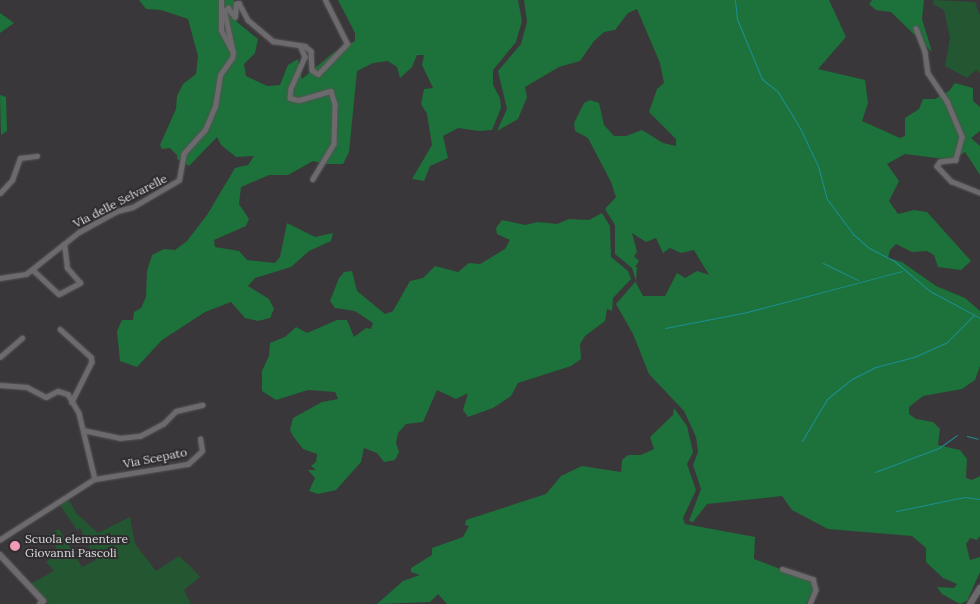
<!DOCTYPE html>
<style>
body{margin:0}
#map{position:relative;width:980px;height:604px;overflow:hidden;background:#393739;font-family:Lora,serif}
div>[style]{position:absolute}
.green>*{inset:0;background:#235732}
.forest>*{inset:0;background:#1c723a}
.stream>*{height:1px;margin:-0.5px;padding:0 0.5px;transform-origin:0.5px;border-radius:0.5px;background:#1c8f94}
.roads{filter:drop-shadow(0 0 1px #555355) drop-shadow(0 0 1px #555355)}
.street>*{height:4.5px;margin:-2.25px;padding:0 2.25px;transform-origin:2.25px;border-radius:2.25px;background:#6c6a6c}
.secondary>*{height:6px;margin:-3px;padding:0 3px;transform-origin:3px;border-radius:3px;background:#6c6a6c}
.dots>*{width:14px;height:14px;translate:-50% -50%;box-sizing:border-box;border:2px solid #2f2d2f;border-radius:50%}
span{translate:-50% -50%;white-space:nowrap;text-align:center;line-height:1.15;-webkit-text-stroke:4px #2f2d2f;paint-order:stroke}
.street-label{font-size:12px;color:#dcdbdc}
.poi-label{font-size:12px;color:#dcdbdc}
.left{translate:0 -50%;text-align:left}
</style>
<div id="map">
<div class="green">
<i style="clip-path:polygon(933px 0,975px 2px,980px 16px,980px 73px,976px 70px,967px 78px,945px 66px,950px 38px,944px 10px,933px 4px)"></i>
<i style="clip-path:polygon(68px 499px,77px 514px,98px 533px,130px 517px,135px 544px,156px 571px,179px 556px,191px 567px,200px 577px,184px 590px,191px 604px,48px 604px,30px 584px,54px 571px,46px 562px,59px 553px,49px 534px,59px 529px,82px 567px,96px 560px,80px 528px,77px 530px,60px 505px)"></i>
</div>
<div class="forest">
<i style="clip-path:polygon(139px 0,234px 0,237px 22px,258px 39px,255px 53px,244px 64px,246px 76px,267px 86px,280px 85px,288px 65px,298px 59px,299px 66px,289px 99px,299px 101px,329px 92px,333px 104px,333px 143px,321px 163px,313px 161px,288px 175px,269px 175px,241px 187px,239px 204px,249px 219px,246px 226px,214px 240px,215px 247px,239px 251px,247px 260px,275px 263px,280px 257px,287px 223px,315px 237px,333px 233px,331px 241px,309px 251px,291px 267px,255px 278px,248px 286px,269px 299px,274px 309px,270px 318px,258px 321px,245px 318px,231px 302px,205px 312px,162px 340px,137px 367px,120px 361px,117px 331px,122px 320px,133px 320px,134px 312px,141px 308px,146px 297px,147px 271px,152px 255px,164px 249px,175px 250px,187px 241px,207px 215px,235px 168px,248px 165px,254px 156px,236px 157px,221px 145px,217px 137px,189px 166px,177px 159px,177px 155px,170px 148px,162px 149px,160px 145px,176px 109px,177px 96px,183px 84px,196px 74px,198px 56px,188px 19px,161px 10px,146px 9px)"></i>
<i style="clip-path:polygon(338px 0,518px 0,522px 21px,516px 42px,493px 70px,493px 85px,500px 98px,501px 108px,492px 130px,479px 131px,458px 128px,443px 136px,448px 158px,430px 166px,424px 181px,412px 179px,432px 145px,427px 114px,421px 104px,424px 89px,433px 88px,422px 65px,424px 55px,417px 55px,412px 67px,400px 78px,397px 67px,388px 61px,373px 63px,357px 71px,349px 152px,343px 164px,324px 164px,335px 144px,337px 118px,333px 92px,299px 99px,292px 97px,300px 70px,302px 79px,333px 53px,355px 41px,355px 33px)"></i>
<i style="clip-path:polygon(evenodd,524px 0,829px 0,846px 37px,818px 69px,865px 80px,868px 103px,862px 121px,900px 138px,905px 136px,905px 118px,919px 109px,923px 99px,935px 99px,949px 91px,955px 83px,973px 88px,973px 101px,980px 107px,980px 131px,971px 138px,980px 146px,980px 175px,965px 152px,952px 160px,905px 154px,887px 164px,899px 181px,889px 201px,898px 214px,914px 210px,927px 212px,971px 261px,961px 270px,938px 267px,934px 255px,927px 251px,912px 252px,896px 244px,890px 250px,888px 258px,902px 262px,936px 286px,965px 298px,980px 311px,980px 366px,975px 380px,962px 389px,923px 396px,909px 407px,909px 414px,916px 419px,933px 422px,940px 429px,938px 445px,960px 450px,967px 459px,966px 478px,972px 480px,980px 476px,980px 536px,977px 540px,970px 538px,966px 544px,970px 560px,980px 557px,980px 572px,967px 601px,960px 604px,942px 594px,937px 587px,954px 588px,957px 584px,943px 578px,926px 562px,926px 548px,912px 536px,828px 529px,792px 510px,782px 496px,707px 504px,693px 522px,689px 521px,701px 489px,693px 465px,698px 452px,696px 437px,684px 411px,649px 374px,633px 334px,616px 304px,636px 281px,632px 268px,615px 254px,615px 225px,605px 209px,616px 197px,611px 182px,588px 138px,575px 131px,574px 123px,584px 103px,590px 100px,599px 103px,604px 125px,614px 136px,626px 136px,642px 130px,663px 143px,676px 146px,676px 139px,649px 112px,657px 89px,664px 83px,660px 63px,637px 9px,628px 13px,615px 30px,604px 32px,594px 41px,580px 61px,559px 67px,525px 87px,527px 97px,518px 119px,497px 131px,507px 109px,498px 71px,521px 44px,527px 22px,524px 0,632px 233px,646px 242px,656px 238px,663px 253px,670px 248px,681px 253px,694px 250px,709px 275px,697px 271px,685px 278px,677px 273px,665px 296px,643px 296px,636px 283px,637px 267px,635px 267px,639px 261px,634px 256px,637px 252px,632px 233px)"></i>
<i style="clip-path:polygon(872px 0,924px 0,922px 19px,932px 52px,891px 12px,876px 10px,869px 4px)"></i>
<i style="clip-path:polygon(0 13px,14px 23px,0 33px)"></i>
<i style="clip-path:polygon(0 95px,6px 97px,7px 131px,1px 135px)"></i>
<i style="clip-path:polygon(602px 213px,610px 226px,611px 257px,628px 271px,631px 279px,613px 298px,612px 311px,607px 309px,605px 321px,585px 336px,580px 344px,581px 359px,571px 366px,518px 383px,511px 396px,493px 408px,468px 417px,463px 410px,468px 393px,456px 399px,437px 390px,423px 422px,406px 424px,398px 433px,396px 443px,399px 452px,395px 460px,384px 462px,377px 453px,364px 448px,361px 462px,336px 490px,318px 494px,309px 491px,315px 478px,308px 470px,316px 470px,311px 466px,316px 462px,317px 454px,303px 449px,293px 436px,290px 430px,293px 418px,322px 402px,338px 399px,335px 392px,308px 390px,276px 400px,262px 391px,262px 371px,269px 356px,270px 343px,285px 337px,296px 327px,307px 333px,337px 320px,347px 320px,354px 337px,366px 328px,371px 329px,373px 323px,355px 311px,335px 308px,330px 301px,339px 278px,344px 272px,352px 271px,357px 291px,385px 314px,393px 311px,410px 281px,423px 278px,435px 266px,458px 272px,469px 263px,480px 264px,505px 249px,510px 240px,497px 234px,496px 228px,502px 220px,525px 225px,538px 222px,557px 224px,569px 219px,589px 220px)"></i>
<i style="clip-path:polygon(674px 408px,687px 426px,693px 452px,687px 464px,696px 490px,683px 518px,685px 524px,755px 537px,754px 559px,812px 581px,814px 590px,806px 604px,447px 604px,438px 594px,430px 602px,377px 604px,403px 581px,420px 575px,411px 572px,411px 568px,432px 555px,432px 548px,463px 537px,469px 526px,465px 525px,466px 520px,546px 494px,561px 476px,582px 466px,621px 472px,622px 460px,628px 455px,641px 455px,654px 449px,650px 437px,673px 415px)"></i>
</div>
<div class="stream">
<i style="left:735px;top:0;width:19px;rotate:84deg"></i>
<i style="left:737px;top:19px;width:65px;rotate:67.4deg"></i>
<i style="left:762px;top:79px;width:21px;rotate:39deg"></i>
<i style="left:778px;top:92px;width:42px;rotate:58.6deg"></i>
<i style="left:800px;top:128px;width:42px;rotate:64.7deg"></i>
<i style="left:818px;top:166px;width:34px;rotate:75deg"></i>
<i style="left:827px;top:199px;width:44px;rotate:53.4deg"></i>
<i style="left:853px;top:234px;width:21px;rotate:41deg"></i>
<i style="left:869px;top:248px;width:27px;rotate:27deg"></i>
<i style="left:893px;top:260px;width:48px;rotate:40deg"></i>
<i style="left:930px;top:291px;width:57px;rotate:28.4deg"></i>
<i style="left:823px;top:263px;width:39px;rotate:26deg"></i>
<i style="left:665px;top:328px;width:84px;rotate:-11deg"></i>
<i style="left:747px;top:312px;width:160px;rotate:-14.8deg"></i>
<i style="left:967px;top:436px;width:11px;rotate:15deg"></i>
<i style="left:802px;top:441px;width:49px;rotate:-59.2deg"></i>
<i style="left:827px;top:399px;width:32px;rotate:-39deg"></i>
<i style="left:852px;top:379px;width:27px;rotate:-27deg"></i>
<i style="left:876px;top:367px;width:39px;rotate:-15deg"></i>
<i style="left:914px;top:357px;width:35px;rotate:-24deg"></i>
<i style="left:946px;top:343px;width:40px;rotate:-45deg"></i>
<i style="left:875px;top:472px;width:68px;rotate:-20.6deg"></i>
<i style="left:939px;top:448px;width:22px;rotate:-36deg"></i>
<i style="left:896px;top:511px;width:70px;rotate:-11.5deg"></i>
<i style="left:965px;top:497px;width:15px;rotate:8deg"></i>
</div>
<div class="roads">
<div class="street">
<i style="left:916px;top:28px;width:26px;rotate:69deg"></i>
<i style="left:925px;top:52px;width:21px;rotate:82deg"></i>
<i style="left:928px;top:73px;width:34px;rotate:56deg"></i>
<i style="left:947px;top:101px;width:39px;rotate:67deg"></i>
<i style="left:962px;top:137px;width:24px;rotate:105deg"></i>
<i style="left:956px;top:160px;width:16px;rotate:173deg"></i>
<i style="left:940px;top:162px;width:5px;rotate:127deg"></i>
<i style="left:937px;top:166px;width:21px;rotate:47deg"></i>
<i style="left:951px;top:181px;width:31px;rotate:22deg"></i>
<i style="left:300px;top:45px;width:13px;rotate:67deg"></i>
<i style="left:305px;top:57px;width:34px;rotate:114deg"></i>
<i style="left:291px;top:88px;width:10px;rotate:96deg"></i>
<i style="left:290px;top:98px;width:9px;rotate:13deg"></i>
<i style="left:299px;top:100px;width:33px;rotate:-16deg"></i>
<i style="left:331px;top:91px;width:14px;rotate:73deg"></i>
<i style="left:335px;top:104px;width:40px;rotate:91.4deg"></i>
<i style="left:334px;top:144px;width:41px;rotate:121deg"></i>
<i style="left:233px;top:53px;width:43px;rotate:-102.1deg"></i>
<i style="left:224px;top:11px;width:5px;rotate:-37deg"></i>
<i style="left:228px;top:8px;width:11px;rotate:52deg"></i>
<i style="left:235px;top:17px;width:13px;rotate:-86deg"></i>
<i style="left:236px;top:4px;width:3px;rotate:-18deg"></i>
<i style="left:239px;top:3px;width:19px;rotate:62deg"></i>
<i style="left:248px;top:20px;width:33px;rotate:40deg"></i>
<i style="left:273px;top:41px;width:32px;rotate:9deg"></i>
<i style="left:305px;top:46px;width:8px;rotate:40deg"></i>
<i style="left:311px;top:51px;width:19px;rotate:87deg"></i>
<i style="left:312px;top:70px;width:7px;rotate:34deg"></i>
<i style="left:318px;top:74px;width:42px;rotate:-46deg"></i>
<i style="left:347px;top:44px;width:49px;rotate:-116.6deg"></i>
<i style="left:0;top:193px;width:18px;rotate:-47deg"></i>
<i style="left:12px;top:180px;width:23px;rotate:-70deg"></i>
<i style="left:20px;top:158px;width:17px;rotate:-7deg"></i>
<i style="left:33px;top:270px;width:35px;rotate:43deg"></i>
<i style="left:59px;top:294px;width:24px;rotate:-28deg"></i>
<i style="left:80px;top:283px;width:20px;rotate:-131deg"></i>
<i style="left:67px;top:268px;width:24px;rotate:-97deg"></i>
<i style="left:0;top:278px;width:26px;rotate:-9deg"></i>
<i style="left:26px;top:274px;width:68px;rotate:-38.4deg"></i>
<i style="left:79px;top:232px;width:43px;rotate:-28.9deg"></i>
<i style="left:117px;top:211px;width:16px;rotate:-14deg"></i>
<i style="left:133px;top:207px;width:53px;rotate:-30.4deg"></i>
<i style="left:179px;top:180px;width:27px;rotate:-80deg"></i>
<i style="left:184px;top:153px;width:31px;rotate:-48deg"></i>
<i style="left:205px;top:130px;width:25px;rotate:-67deg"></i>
<i style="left:215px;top:107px;width:32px;rotate:-81deg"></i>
<i style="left:220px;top:75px;width:21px;rotate:-55deg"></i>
<i style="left:232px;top:58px;width:5px;rotate:-79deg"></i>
<i style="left:233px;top:53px;width:26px;rotate:-118deg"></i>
<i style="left:221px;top:30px;width:30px;rotate:-90deg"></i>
<i style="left:60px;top:329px;width:42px;rotate:42.1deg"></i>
<i style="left:91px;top:357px;width:5px;rotate:79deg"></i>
<i style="left:92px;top:362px;width:45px;rotate:116.6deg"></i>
<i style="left:0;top:357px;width:29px;rotate:-41deg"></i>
<i style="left:0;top:385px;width:27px;rotate:4deg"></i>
<i style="left:27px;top:387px;width:21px;rotate:28deg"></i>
<i style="left:46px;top:397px;width:13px;rotate:-27deg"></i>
<i style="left:58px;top:391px;width:10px;rotate:17deg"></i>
<i style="left:68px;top:394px;width:22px;rotate:60deg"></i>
<i style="left:79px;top:413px;width:68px;rotate:76.4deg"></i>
<i style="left:95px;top:479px;width:113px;rotate:147.3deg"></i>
<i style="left:83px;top:430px;width:38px;rotate:12deg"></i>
<i style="left:120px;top:438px;width:20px;rotate:-6deg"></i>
<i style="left:140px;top:436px;width:26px;rotate:-28deg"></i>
<i style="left:163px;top:424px;width:18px;rotate:-45deg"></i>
<i style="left:176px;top:411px;width:27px;rotate:-13deg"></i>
<i style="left:95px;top:479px;width:94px;rotate:-9.2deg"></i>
<i style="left:188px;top:464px;width:19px;rotate:-43deg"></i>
<i style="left:202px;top:451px;width:12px;rotate:-99deg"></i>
<i style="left:782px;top:569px;width:33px;rotate:18deg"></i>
<i style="left:813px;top:579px;width:11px;rotate:75deg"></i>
<i style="left:816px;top:590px;width:15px;rotate:113deg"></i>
</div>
<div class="secondary">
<i style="left:0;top:555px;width:63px;rotate:46.9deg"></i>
<i style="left:43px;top:601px;width:4px;rotate:135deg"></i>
<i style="left:970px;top:604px;width:19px;rotate:-58deg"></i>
</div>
</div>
<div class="dots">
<i style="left:15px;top:546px;background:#f09ab6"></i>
</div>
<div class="street-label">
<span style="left:120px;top:201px;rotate:-27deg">Via delle Selvarelle</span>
<span style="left:155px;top:458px;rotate:-11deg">Via Scepato</span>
</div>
<div class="poi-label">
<span class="left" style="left:25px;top:546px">Scuola elementare<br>Giovanni Pascoli</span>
</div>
</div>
